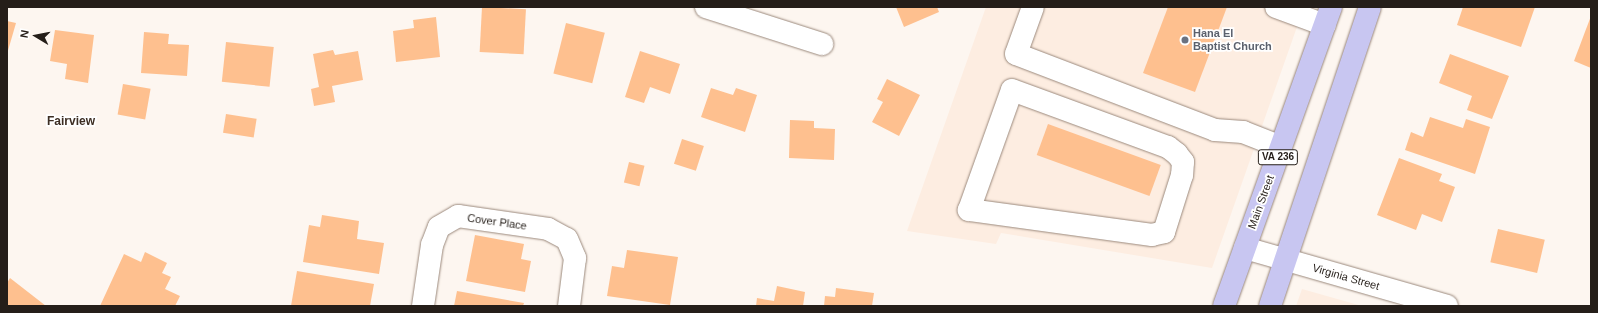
<!DOCTYPE html>
<style>
body{margin:0}
#map{position:relative;width:1598px;height:313px;overflow:hidden;background:#fdf6f0;font-family:Arial,sans-serif}
div>[style]{position:absolute}
.built>*{inset:0;background:#fdede1}
.building>*{inset:0;background:#fec08f;transform-origin:0 0}
.roads{filter:drop-shadow(0 0 1px #9b897c) drop-shadow(0 0 1px #9b897c)}
.minor>*{height:22px;margin:-11px;padding:0 11px;transform-origin:11px;border-radius:11px;background:#fff}
.major>*{height:22px;margin:-11px;padding:0 11px;transform-origin:11px;border-radius:11px;background:#c8c6f1}
.dots>*{width:11px;height:11px;translate:-50% -50%;box-sizing:border-box;border:2px solid #fff;border-radius:50%}
span{translate:-50% -50%;white-space:nowrap;text-align:center;line-height:1.15;-webkit-text-stroke:3.5px #fff;paint-order:stroke}
.shield-label span{padding:1px 3px;background:#fff;border:1px solid;border-radius:3px;-webkit-text-stroke-width:0}
.shield-label{font-size:10px;color:#251e19;font-weight:700}
.worship-label{font-size:11px;color:#5b616d;font-weight:700}
.left{translate:0 -50%;text-align:left}
.street-label{font-size:11px;color:#251e19}
.neighbourhood-label{font-size:12px;color:#3d2e23;font-weight:700}
.frame{position:absolute;inset:0;border:8px solid #251e19;pointer-events:none}
.north{position:absolute;left:16px;top:16px;width:40px;height:40px;-webkit-text-stroke:3px #fff;paint-order:stroke;rotate:280deg;font-size:11px;font-weight:700;line-height:16px;text-align:center;color:#251e19}
.north::after{content:'';display:block;margin:auto;width:14px;height:18px;background:#251e19;clip-path:polygon(50% 0,100% 100%,50% 72%,0 100%)}
</style>
<div id="map">
<div class="built">
<i style="clip-path:polygon(986px 7px,1304px 7px,1212px 268px,1001px 233px,996px 244px,907px 231px)"></i>
<i style="clip-path:polygon(1302px 289px,1362px 306px,1296px 306px)"></i>
</div>
<div class="building">
<i style="left:482px;top:7px;width:44px;height:45px;rotate:3deg"></i>
<i style="clip-path:polygon(896px 7px,937px 7px,939px 12px,904px 27px)"></i>
<i style="clip-path:polygon(1168px 7px,1227px 7px,1195px 92px,1143px 73px)"></i>
<i style="clip-path:polygon(1463px 7px,1535px 7px,1521px 47px,1457px 25px)"></i>
<i style="clip-path:polygon(1591px 16px,1591px 68px,1574px 61px)"></i>
<i style="clip-path:polygon(436px 17px,440px 57px,396px 62px,393px 31px,414px 28px,413px 20px)"></i>
<i style="clip-path:polygon(7px 21px,16px 23px,7px 54px)"></i>
<i style="left:566px;top:23px;width:40px;height:52px;rotate:14deg"></i>
<i style="clip-path:polygon(55px 30px,94px 35px,88px 83px,65px 79px,67px 64px,50px 61px)"></i>
<i style="clip-path:polygon(144px 32px,169px 34px,168px 44px,189px 45px,187px 76px,141px 73px)"></i>
<i style="left:226px;top:42px;width:48px;height:40px;rotate:6deg"></i>
<i style="clip-path:polygon(333px 50px,335px 55px,358px 51px,363px 80px,332px 86px,335px 102px,314px 106px,311px 89px,319px 87px,313px 54px)"></i>
<i style="clip-path:polygon(640px 51px,680px 64px,670px 94px,650px 87px,644px 103px,625px 97px)"></i>
<i style="clip-path:polygon(1450px 54px,1509px 76px,1492px 119px,1467px 110px,1472px 96px,1439px 83px)"></i>
<i style="clip-path:polygon(887px 79px,920px 95px,899px 136px,872px 122px,883px 102px,877px 99px)"></i>
<i style="left:123px;top:84px;width:28px;height:31px;rotate:10deg"></i>
<i style="clip-path:polygon(711px 88px,733px 95px,736px 88px,757px 95px,745px 132px,701px 117px)"></i>
<i style="left:226px;top:114px;width:31px;height:19px;rotate:9deg"></i>
<i style="clip-path:polygon(1430px 117px,1463px 128px,1466px 119px,1490px 127px,1475px 174px,1405px 150px,1411px 132px,1423px 137px)"></i>
<i style="clip-path:polygon(790px 120px,814px 121px,814px 128px,835px 129px,834px 160px,789px 158px)"></i>
<i style="left:1048px;top:124px;width:120px;height:33px;rotate:20deg"></i>
<i style="left:682px;top:139px;width:23px;height:26px;rotate:18deg"></i>
<i style="clip-path:polygon(1399px 158px,1442px 174px,1439px 181px,1455px 187px,1442px 222px,1422px 214px,1416px 230px,1377px 215px)"></i>
<i style="left:629px;top:162px;width:16px;height:21px;rotate:14deg"></i>
<i style="clip-path:polygon(322px 215px,359px 221px,357px 239px,384px 243px,379px 274px,303px 262px,309px 225px,320px 227px)"></i>
<i style="left:1498px;top:229px;width:48px;height:34px;rotate:13deg"></i>
<i style="clip-path:polygon(475px 235px,524px 244px,521px 259px,531px 261px,525px 292px,466px 281px)"></i>
<i style="clip-path:polygon(627px 250px,678px 257px,670px 305px,607px 296px,612px 266px,624px 268px)"></i>
<i style="clip-path:polygon(145px 252px,167px 263px,162px 273px,171px 277px,165px 289px,180px 296px,175px 306px,100px 306px,124px 254px,141px 262px)"></i>
<i style="clip-path:polygon(297px 271px,374px 284px,370px 306px,291px 306px)"></i>
<i style="clip-path:polygon(10px 278px,46px 306px,7px 306px,7px 283px)"></i>
<i style="clip-path:polygon(777px 286px,805px 292px,803px 306px,756px 306px,757px 298px,774px 301px)"></i>
<i style="clip-path:polygon(836px 288px,874px 293px,872px 306px,824px 306px,825px 296px,835px 297px)"></i>
<i style="clip-path:polygon(457px 291px,524px 303px,523px 306px,454px 306px)"></i>
</div>
<div class="roads">
<div class="minor">
<i style="left:706px;top:7px;width:122px;rotate:17.7deg"></i>
<i style="left:1033px;top:7px;width:50px;rotate:109.9deg"></i>
<i style="left:1016px;top:54px;width:213px;rotate:20.9deg"></i>
<i style="left:1215px;top:130px;width:28px;rotate:4deg"></i>
<i style="left:1243px;top:132px;width:41px;rotate:21.5deg"></i>
<i style="left:1276px;top:7px;width:52px;rotate:20.2deg"></i>
<i style="left:1012px;top:90px;width:166px;rotate:20.1deg"></i>
<i style="left:1168px;top:147px;width:11px;rotate:38deg"></i>
<i style="left:1177px;top:154px;width:10px;rotate:53deg"></i>
<i style="left:1183px;top:162px;width:13px;rotate:94deg"></i>
<i style="left:1182px;top:175px;width:60px;rotate:107.5deg"></i>
<i style="left:1164px;top:232px;width:12px;rotate:166deg"></i>
<i style="left:1152px;top:235px;width:185px;rotate:-172.2deg"></i>
<i style="left:969px;top:210px;width:127px;rotate:-70.3deg"></i>
<i style="left:1245px;top:248px;width:210px;rotate:16deg"></i>
<i style="left:423px;top:306px;width:62px;rotate:-81.6deg"></i>
<i style="left:432px;top:245px;width:19px;rotate:-69deg"></i>
<i style="left:439px;top:227px;width:22px;rotate:-30deg"></i>
<i style="left:458px;top:216px;width:91px;rotate:8.2deg"></i>
<i style="left:548px;top:229px;width:21px;rotate:28deg"></i>
<i style="left:567px;top:239px;width:21px;rotate:67deg"></i>
<i style="left:575px;top:258px;width:48px;rotate:97.1deg"></i>
</div>
<div class="major">
<i style="left:1224px;top:306px;width:318px;rotate:-70.3deg"></i>
<i style="left:1270px;top:306px;width:315px;rotate:-71.5deg"></i>
</div>
</div>
<div class="dots">
<i style="left:1185px;top:40px;background:#6b7280"></i>
</div>
<div class="shield-label">
<span style="left:1278px;top:157px">VA 236</span>
</div>
<div class="worship-label">
<span class="left" style="left:1193px;top:40px">Hana El<br>Baptist Church</span>
</div>
<div class="street-label">
<span style="left:1261px;top:202px;rotate:-70deg">Main Street</span>
<span style="left:497px;top:222px;rotate:8deg">Cover Place</span>
<span style="left:1346px;top:277px;rotate:16deg">Virginia Street</span>
</div>
<div class="neighbourhood-label">
<span style="left:71px;top:122px">Fairview</span>
</div>
<div class="frame"></div>
<div class="north">N</div>
</div>
